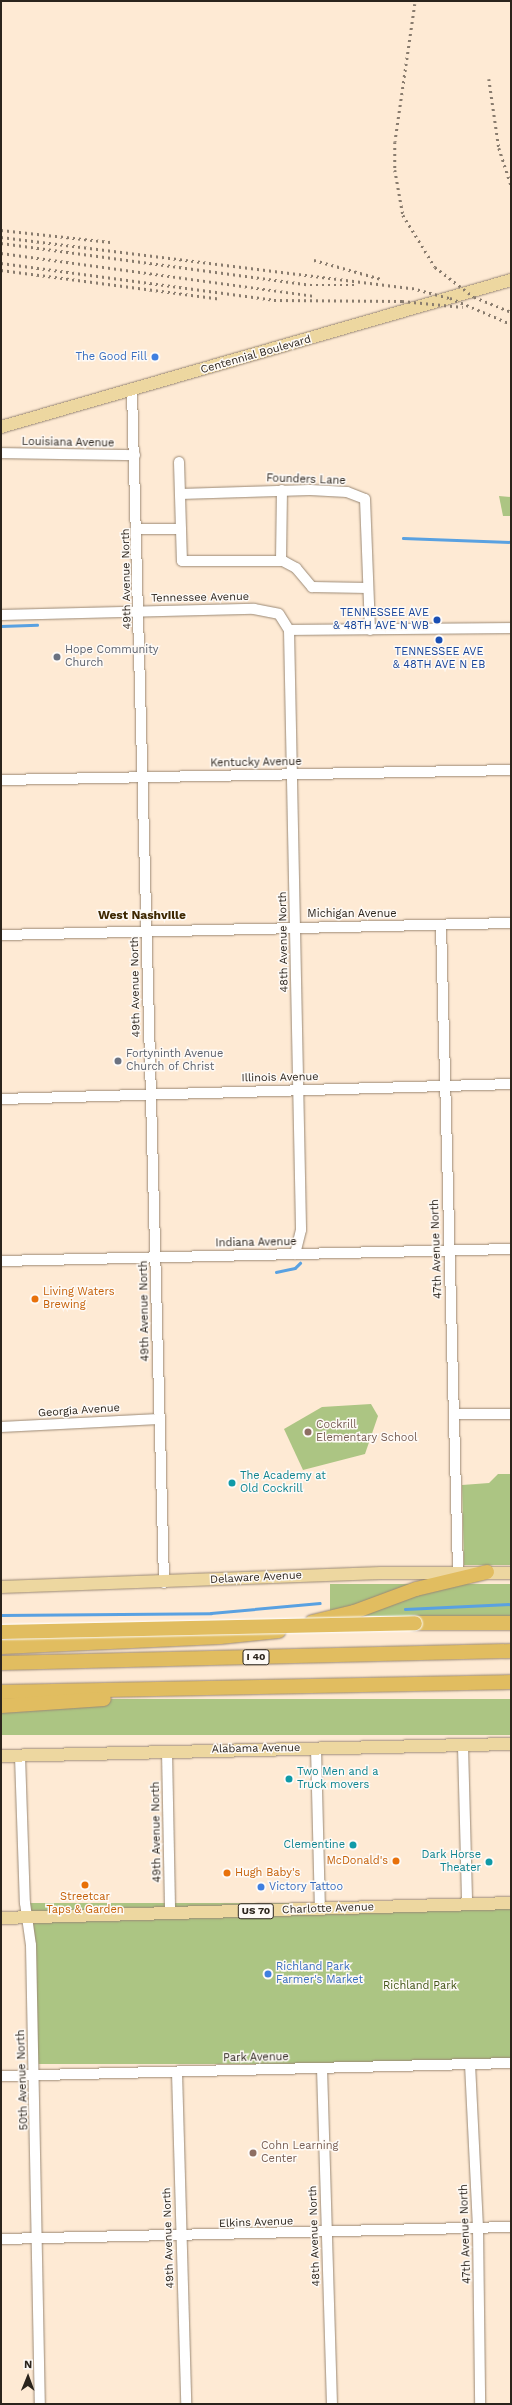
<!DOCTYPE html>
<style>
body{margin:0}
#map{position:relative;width:512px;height:2405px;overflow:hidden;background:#feead4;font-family:"Work Sans",sans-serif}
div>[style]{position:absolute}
.green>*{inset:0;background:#acc583;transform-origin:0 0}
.stream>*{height:2.5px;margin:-1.25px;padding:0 1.25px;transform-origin:1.25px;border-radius:1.25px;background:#59a1e1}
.roads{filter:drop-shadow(0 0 1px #9b8975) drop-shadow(0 0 1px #9b8975)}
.minor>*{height:10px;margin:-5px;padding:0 5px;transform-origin:5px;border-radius:5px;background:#fff}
.major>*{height:12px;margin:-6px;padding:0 6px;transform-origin:6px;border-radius:6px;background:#edd7a0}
.highway>*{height:14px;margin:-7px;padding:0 7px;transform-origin:7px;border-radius:7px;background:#e1bd60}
.rail>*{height:2.5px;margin-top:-1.25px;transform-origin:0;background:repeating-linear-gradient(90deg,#897c6e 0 2px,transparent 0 6px)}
.bridges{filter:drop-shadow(0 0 1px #fff) drop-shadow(0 0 1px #fff)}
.highway-bridge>*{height:14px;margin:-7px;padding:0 7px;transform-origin:7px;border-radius:7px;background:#e1bd60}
.dots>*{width:11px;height:11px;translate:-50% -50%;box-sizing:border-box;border:2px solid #fefaf6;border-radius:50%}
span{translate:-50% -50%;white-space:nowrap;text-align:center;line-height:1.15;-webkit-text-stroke:3px #fefaf6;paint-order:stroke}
.shield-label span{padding:1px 3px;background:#fefaf6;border:1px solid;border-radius:3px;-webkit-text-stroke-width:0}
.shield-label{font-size:10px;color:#2b241c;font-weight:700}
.street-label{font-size:11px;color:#2b241c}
.shop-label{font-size:11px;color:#366cbe}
.right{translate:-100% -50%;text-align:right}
.left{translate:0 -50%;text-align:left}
.transit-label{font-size:11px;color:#164399}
.worship-label{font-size:11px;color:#5b616d}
.food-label{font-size:11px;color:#c56008}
.education-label{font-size:11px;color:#785e54}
.culture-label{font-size:11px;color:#0d838f}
.park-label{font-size:11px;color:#415416}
.neighbourhood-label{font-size:12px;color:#3e2802;font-weight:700}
.frame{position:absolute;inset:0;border:2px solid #2b241c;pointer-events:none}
.north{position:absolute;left:8px;top:2357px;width:40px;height:40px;-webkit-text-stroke:3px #fefaf6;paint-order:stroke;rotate:1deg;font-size:11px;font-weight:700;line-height:16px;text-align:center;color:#2b241c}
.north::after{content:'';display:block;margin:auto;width:14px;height:18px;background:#2b241c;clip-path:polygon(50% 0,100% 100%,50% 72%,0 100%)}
</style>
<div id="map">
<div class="green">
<i style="clip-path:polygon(499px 496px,511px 497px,511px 516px,503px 516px)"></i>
<i style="clip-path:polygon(371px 1404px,378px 1416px,365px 1454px,303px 1470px,284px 1429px,322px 1407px)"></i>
<i style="clip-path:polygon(498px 1474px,511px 1474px,511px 1565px,464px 1565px,462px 1485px,489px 1483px)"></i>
<i style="left:330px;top:1584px;width:181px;height:32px"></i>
<i style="left:511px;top:1699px;width:36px;height:510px;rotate:90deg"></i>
<i style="left:511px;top:1903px;width:161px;height:483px;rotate:90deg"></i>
</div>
<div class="stream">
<i style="left:403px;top:538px;width:108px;rotate:2.1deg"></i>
<i style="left:1px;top:626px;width:36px;rotate:-2deg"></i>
<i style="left:276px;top:1272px;width:19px;rotate:-12deg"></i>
<i style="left:295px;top:1268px;width:7px;rotate:-45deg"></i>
<i style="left:405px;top:1609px;width:106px;rotate:-2.7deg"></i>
<i style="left:1px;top:1615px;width:210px;rotate:-0.5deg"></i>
<i style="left:211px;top:1613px;width:109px;rotate:-5.2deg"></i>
</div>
<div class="roads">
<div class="minor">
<i style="left:132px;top:391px;width:1192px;rotate:88.46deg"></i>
<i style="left:1px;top:453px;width:134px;rotate:0.9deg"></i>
<i style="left:179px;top:462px;width:99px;rotate:88.3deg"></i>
<i style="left:182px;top:561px;width:101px"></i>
<i style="left:283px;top:561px;width:15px;rotate:28deg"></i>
<i style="left:296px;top:568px;width:25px;rotate:50deg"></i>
<i style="left:312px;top:587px;width:56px;rotate:1deg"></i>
<i style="left:180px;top:494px;width:130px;rotate:-1.8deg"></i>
<i style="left:310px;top:490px;width:37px;rotate:3deg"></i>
<i style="left:347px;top:492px;width:19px;rotate:21deg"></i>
<i style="left:365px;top:499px;width:131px;rotate:87.8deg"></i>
<i style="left:139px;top:529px;width:42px"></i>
<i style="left:281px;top:561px;width:71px;rotate:-89.2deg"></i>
<i style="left:1px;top:615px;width:253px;rotate:-1.4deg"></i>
<i style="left:254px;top:609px;width:25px;rotate:11deg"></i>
<i style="left:279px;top:614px;width:19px;rotate:58deg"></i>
<i style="left:289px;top:630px;width:600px;rotate:88.85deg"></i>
<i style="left:301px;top:1230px;width:25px;rotate:104deg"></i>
<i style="left:289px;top:630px;width:222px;rotate:-0.5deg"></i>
<i style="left:1px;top:780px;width:510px;rotate:-1.12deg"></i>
<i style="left:441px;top:925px;width:647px;rotate:88.49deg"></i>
<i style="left:1px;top:935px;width:510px;rotate:-1.35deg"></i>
<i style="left:1px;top:1099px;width:510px;rotate:-1.68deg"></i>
<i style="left:1px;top:1261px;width:510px;rotate:-1.35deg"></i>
<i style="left:455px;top:1414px;width:56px"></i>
<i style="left:1px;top:1427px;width:158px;rotate:-2.9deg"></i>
<i style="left:463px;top:1746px;width:158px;rotate:88.5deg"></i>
<i style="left:316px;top:1748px;width:162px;rotate:88.6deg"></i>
<i style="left:167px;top:1751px;width:162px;rotate:88.9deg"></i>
<i style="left:20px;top:1756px;width:147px;rotate:88.1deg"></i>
<i style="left:25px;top:1903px;width:42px;rotate:81.9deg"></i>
<i style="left:31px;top:1945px;width:459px;rotate:88.9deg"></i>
<i style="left:470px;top:2064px;width:164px;rotate:87.2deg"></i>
<i style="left:478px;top:2228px;width:176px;rotate:89.3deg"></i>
<i style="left:322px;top:2068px;width:336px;rotate:88.3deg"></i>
<i style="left:177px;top:2072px;width:332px;rotate:88.4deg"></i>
<i style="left:1px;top:2076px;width:510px;rotate:-1.46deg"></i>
<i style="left:1px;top:2239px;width:510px;rotate:-1.35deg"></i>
</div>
<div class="major">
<i style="left:1px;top:427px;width:531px;rotate:-16.08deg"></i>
<i style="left:1px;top:1587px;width:380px;rotate:-2.1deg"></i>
<i style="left:381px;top:1573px;width:130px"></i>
<i style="left:1px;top:1756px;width:510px;rotate:-1.35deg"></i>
<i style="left:1px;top:1918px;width:510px;rotate:-1.68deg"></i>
</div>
<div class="highway">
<i style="left:312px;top:1622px;width:43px;rotate:-13.4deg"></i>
<i style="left:354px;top:1612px;width:66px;rotate:-20.4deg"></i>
<i style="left:416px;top:1589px;width:73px;rotate:-13.5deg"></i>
<i style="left:415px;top:1623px;width:96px"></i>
<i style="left:1px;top:1647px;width:219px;rotate:-2.6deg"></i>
<i style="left:220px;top:1637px;width:59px;rotate:-5.8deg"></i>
<i style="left:1px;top:1663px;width:510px;rotate:-1.35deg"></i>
<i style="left:1px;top:1692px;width:510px;rotate:-1.12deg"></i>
<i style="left:1px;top:1706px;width:103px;rotate:-3.9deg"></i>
</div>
</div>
<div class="rail">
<i style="left:415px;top:4px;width:139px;rotate:98.2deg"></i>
<i style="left:395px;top:142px;width:28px;rotate:90deg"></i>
<i style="left:395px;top:170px;width:46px;rotate:79.9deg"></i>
<i style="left:403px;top:215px;width:61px;rotate:58.4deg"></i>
<i style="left:435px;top:267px;width:49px;rotate:37.6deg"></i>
<i style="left:474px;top:297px;width:40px;rotate:22deg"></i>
<i style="left:489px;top:79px;width:70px;rotate:81.8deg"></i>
<i style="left:499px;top:148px;width:40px;rotate:72deg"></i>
<i style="left:1px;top:230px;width:110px;rotate:6.3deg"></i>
<i style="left:1px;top:237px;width:414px;rotate:7.1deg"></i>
<i style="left:412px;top:288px;width:39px;rotate:15deg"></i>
<i style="left:450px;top:298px;width:66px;rotate:23.1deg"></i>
<i style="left:1px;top:243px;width:312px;rotate:7.7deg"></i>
<i style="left:310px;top:285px;width:44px"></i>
<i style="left:1px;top:253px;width:316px;rotate:7.8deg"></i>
<i style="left:314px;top:260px;width:70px;rotate:15.8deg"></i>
<i style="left:1px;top:263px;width:275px;rotate:7.7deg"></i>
<i style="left:274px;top:300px;width:128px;rotate:0.4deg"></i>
<i style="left:402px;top:301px;width:61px;rotate:5.6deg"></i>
<i style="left:1px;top:270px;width:221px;rotate:7.5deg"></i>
</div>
<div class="bridges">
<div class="highway-bridge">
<i style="left:1px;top:1632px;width:414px;rotate:-1.2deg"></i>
</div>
</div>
<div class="dots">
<i style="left:155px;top:357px;background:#3f7fe0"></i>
<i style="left:437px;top:620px;background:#1a4fb4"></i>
<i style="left:439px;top:640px;background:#1a4fb4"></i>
<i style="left:57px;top:657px;background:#6b7280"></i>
<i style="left:118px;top:1061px;background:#6b7280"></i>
<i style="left:35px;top:1299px;background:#e8710a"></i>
<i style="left:308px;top:1432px;background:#8d6e63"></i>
<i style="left:232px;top:1483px;background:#0f9aa8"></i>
<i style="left:289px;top:1779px;background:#0f9aa8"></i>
<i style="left:353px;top:1845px;background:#0f9aa8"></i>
<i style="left:396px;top:1861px;background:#e8710a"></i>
<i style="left:489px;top:1862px;background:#0f9aa8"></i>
<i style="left:227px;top:1873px;background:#e8710a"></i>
<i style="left:85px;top:1885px;background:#e8710a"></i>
<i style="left:261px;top:1887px;background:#3f7fe0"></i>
<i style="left:268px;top:1974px;background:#3f7fe0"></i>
<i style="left:253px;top:2153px;background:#8d6e63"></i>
</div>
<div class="shield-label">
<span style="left:256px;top:1657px">I 40</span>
<span style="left:256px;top:1911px">US 70</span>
</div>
<div class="street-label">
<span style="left:256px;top:355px;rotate:-16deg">Centennial Boulevard</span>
<span style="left:68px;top:443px;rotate:1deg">Louisiana Avenue</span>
<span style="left:306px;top:480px;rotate:2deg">Founders Lane</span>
<span style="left:127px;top:579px;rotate:-91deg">49th Avenue North</span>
<span style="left:200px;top:598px;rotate:-1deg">Tennessee Avenue</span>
<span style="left:256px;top:763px;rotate:-1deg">Kentucky Avenue</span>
<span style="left:352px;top:914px">Michigan Avenue</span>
<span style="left:284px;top:942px;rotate:-91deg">48th Avenue North</span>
<span style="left:136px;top:987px;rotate:-91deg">49th Avenue North</span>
<span style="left:280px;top:1078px;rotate:-1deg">Illinois Avenue</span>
<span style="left:256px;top:1243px;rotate:-1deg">Indiana Avenue</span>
<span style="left:437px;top:1249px;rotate:-92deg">47th Avenue North</span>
<span style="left:145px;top:1311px;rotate:-91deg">49th Avenue North</span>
<span style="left:79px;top:1411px;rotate:-4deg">Georgia Avenue</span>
<span style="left:256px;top:1578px;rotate:-3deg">Delaware Avenue</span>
<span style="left:256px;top:1749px;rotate:-1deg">Alabama Avenue</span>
<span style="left:157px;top:1832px;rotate:-91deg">49th Avenue North</span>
<span style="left:328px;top:1909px;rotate:-2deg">Charlotte Avenue</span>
<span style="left:256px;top:2058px;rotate:-1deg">Park Avenue</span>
<span style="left:23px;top:2080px;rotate:-92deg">50th Avenue North</span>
<span style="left:256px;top:2223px;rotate:-2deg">Elkins Avenue</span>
<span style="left:466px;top:2234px;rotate:-92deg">47th Avenue North</span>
<span style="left:315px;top:2236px;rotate:-92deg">48th Avenue North</span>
<span style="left:169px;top:2238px;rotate:-92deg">49th Avenue North</span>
</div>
<div class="shop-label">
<span class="right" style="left:147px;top:357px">The Good Fill</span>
<span class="left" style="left:269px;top:1887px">Victory Tattoo</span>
<span class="left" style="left:276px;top:1974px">Richland Park<br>Farmer's Market</span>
</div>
<div class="transit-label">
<span class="right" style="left:429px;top:620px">TENNESSEE AVE<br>&amp; 48TH AVE N WB</span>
<span style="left:439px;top:659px">TENNESSEE AVE<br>&amp; 48TH AVE N EB</span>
</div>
<div class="worship-label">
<span class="left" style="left:65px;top:657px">Hope Community<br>Church</span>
<span class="left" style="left:126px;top:1061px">Fortyninth Avenue<br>Church of Christ</span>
</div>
<div class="food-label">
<span class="left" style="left:43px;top:1299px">Living Waters<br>Brewing</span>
<span class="right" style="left:388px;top:1861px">McDonald's</span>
<span class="left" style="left:235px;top:1873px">Hugh Baby's</span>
<span style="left:85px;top:1904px">Streetcar<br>Taps &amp; Garden</span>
</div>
<div class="education-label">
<span class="left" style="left:316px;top:1432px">Cockrill<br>Elementary School</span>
<span class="left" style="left:261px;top:2153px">Cohn Learning<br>Center</span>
</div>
<div class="culture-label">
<span class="left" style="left:240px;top:1483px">The Academy at<br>Old Cockrill</span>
<span class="left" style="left:297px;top:1779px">Two Men and a<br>Truck movers</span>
<span class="right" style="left:345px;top:1845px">Clementine</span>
<span class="right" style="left:481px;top:1862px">Dark Horse<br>Theater</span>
</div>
<div class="park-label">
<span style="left:420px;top:1986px">Richland Park</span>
</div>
<div class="neighbourhood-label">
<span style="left:142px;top:916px">West Nashville</span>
</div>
<div class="frame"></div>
<div class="north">N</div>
</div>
